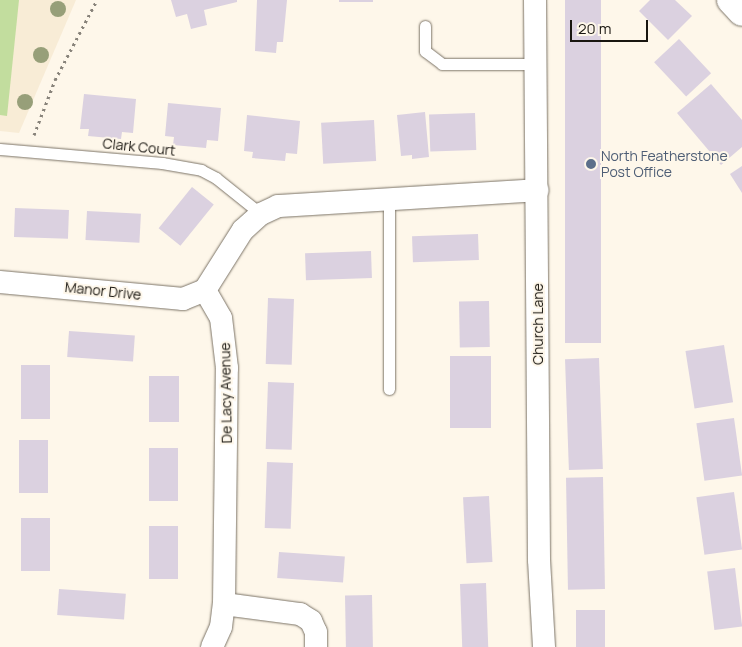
<!DOCTYPE html>
<style>
body{margin:0}
#map{position:relative;width:742px;height:647px;overflow:hidden;background:#fef7ea;font-family:Manrope,sans-serif}
div>[style]{position:absolute}
.built>*{inset:0;background:#f8ecd6}
.green>*{inset:0;background:#c2dd9e}
.building>*{inset:0;background:#dbd1e0;transform-origin:0 0}
.path>*{height:3px;margin-top:-1.5px;transform-origin:0;background:repeating-linear-gradient(90deg,#88837a 0 2.5px,transparent 0 6.5px)}
.roads{filter:drop-shadow(0 0 1px #7c7467) drop-shadow(0 0 1px #7c7467)}
.lane>*{height:11px;margin:-5.5px;padding:0 5.5px;transform-origin:5.5px;border-radius:5.5px;background:#fff}
.street>*{height:22px;margin:-11px;padding:0 11px;transform-origin:11px;border-radius:11px;background:#fff}
.secondary>*{height:28px;margin:-14px;padding:0 14px;transform-origin:14px;border-radius:14px;background:#fff}
.trees>*{width:16px;height:16px;margin:-8px;border-radius:50%;background:#979f79}
.dots>*{width:14px;height:14px;translate:-50% -50%;box-sizing:border-box;border:2px solid #fef7ea;border-radius:50%}
span{translate:-50% -50%;white-space:nowrap;text-align:center;line-height:1.15;-webkit-text-stroke:4px #fef7ea;paint-order:stroke}
.street-label{font-size:14px;color:#191610}
.service-label{font-size:14px;color:#4e5e75}
.left{translate:0 -50%;text-align:left}
.scale{position:absolute;left:570px;top:20px;width:78px;height:22px;box-sizing:border-box;border:2px solid #191610;border-top:0;padding-left:6px;font-size:15px;line-height:18px;white-space:nowrap;color:#191610;-webkit-text-stroke:4px #fef7ea;paint-order:stroke}
</style>
<div id="map">
<div class="built">
<i style="clip-path:polygon(0 0,76px 0,19px 133px,0 131px)"></i>
</div>
<div class="green">
<i style="clip-path:polygon(0 0,19px 0,7px 116px,0 115px)"></i>
</div>
<div class="building">
<i style="clip-path:polygon(171px 0,237px 0,237px 2px,204px 10px,207px 25px,191px 29px,187px 14px,176px 17px)"></i>
<i style="clip-path:polygon(257px 0,287px 0,283px 42px,277px 42px,276px 53px,255px 51px)"></i>
<i style="left:339px;top:0;width:34px;height:2px"></i>
<i style="left:565px;top:0;width:36px;height:343px"></i>
<i style="clip-path:polygon(650px 0,675px 0,692px 16px,668px 40px,639px 11px)"></i>
<i style="left:679px;top:39px;width:47px;height:34px;rotate:47deg"></i>
<i style="clip-path:polygon(711px 84px,742px 120px,742px 147px,721px 165px,677px 113px)"></i>
<i style="clip-path:polygon(84px 94px,136px 99px,133px 133px,122px 132px,121px 139px,88px 136px,89px 129px,80px 129px)"></i>
<i style="clip-path:polygon(168px 103px,221px 108px,218px 141px,207px 140px,206px 148px,173px 145px,174px 137px,165px 136px)"></i>
<i style="clip-path:polygon(425px 112px,429px 157px,412px 159px,412px 155px,401px 156px,397px 115px)"></i>
<i style="left:475px;top:113px;width:37px;height:46px;rotate:88deg"></i>
<i style="clip-path:polygon(247px 115px,300px 121px,297px 154px,286px 153px,285px 161px,252px 158px,253px 152px,244px 151px)"></i>
<i style="left:374px;top:120px;width:41px;height:53px;rotate:87deg"></i>
<i style="clip-path:polygon(742px 166px,742px 193px,730px 174px)"></i>
<i style="left:192px;top:187px;width:28px;height:53px;rotate:39deg"></i>
<i style="left:15px;top:208px;width:54px;height:29px;rotate:2deg"></i>
<i style="left:87px;top:211px;width:54px;height:29px;rotate:3deg"></i>
<i style="left:478px;top:234px;width:26px;height:66px;rotate:88deg"></i>
<i style="left:371px;top:251px;width:27px;height:66px;rotate:88deg"></i>
<i style="left:268px;top:298px;width:26px;height:66px;rotate:2deg"></i>
<i style="left:489px;top:301px;width:46px;height:30px;rotate:89deg"></i>
<i style="left:69px;top:331px;width:66px;height:26px;rotate:4deg"></i>
<i style="left:724px;top:345px;width:58px;height:39px;rotate:81deg"></i>
<i style="left:450px;top:356px;width:41px;height:72px"></i>
<i style="left:599px;top:358px;width:111px;height:34px;rotate:88deg"></i>
<i style="left:21px;top:365px;width:29px;height:54px"></i>
<i style="left:149px;top:376px;width:30px;height:46px"></i>
<i style="left:268px;top:382px;width:26px;height:67px;rotate:2deg"></i>
<i style="left:734px;top:418px;width:58px;height:38px;rotate:82deg"></i>
<i style="left:19px;top:440px;width:29px;height:53px"></i>
<i style="left:149px;top:448px;width:29px;height:53px"></i>
<i style="left:267px;top:462px;width:26px;height:66px;rotate:2deg"></i>
<i style="left:603px;top:477px;width:112px;height:37px;rotate:89deg"></i>
<i style="left:734px;top:492px;width:58px;height:38px;rotate:82deg"></i>
<i style="left:489px;top:496px;width:66px;height:26px;rotate:87deg"></i>
<i style="left:21px;top:518px;width:29px;height:53px"></i>
<i style="left:149px;top:526px;width:29px;height:53px"></i>
<i style="left:279px;top:552px;width:66px;height:26px;rotate:4deg"></i>
<i style="left:735px;top:568px;width:59px;height:28px;rotate:83deg"></i>
<i style="left:486px;top:583px;width:64px;height:26px;rotate:88deg"></i>
<i style="left:59px;top:589px;width:67px;height:26px;rotate:4deg"></i>
<i style="left:372px;top:595px;width:52px;height:27px;rotate:89deg"></i>
<i style="left:576px;top:610px;width:29px;height:37px"></i>
</div>
<div class="path">
<i style="left:34px;top:135px;width:59px;rotate:-69.1deg"></i>
<i style="left:55px;top:80px;width:90px;rotate:-62.3deg"></i>
</div>
<div class="roads">
<div class="lane">
<i style="left:425px;top:26px;width:25px;rotate:90deg"></i>
<i style="left:425px;top:51px;width:21px;rotate:37deg"></i>
<i style="left:442px;top:64px;width:94px"></i>
<i style="left:0;top:149px;width:163px;rotate:4.9deg"></i>
<i style="left:162px;top:163px;width:40px;rotate:10deg"></i>
<i style="left:201px;top:170px;width:17px;rotate:28deg"></i>
<i style="left:216px;top:178px;width:58px;rotate:38.7deg"></i>
<i style="left:389px;top:199px;width:190px;rotate:90deg"></i>
</div>
<div class="street">
<i style="left:535px;top:0;width:560px;rotate:89.59deg"></i>
<i style="left:539px;top:560px;width:87px;rotate:86.7deg"></i>
<i style="left:0;top:282px;width:184px;rotate:5.3deg"></i>
<i style="left:183px;top:299px;width:24px;rotate:-22deg"></i>
<i style="left:224px;top:604px;width:77px;rotate:7.5deg"></i>
<i style="left:300px;top:614px;width:13px;rotate:32deg"></i>
<i style="left:311px;top:621px;width:12px;rotate:66deg"></i>
<i style="left:316px;top:632px;width:15px;rotate:90deg"></i>
<i style="left:212px;top:647px;width:22px;rotate:-66deg"></i>
<i style="left:221px;top:627px;width:23px;rotate:-83deg"></i>
<i style="left:224px;top:604px;width:236px;rotate:-89.3deg"></i>
<i style="left:227px;top:368px;width:50px;rotate:-96.8deg"></i>
<i style="left:221px;top:318px;width:32px;rotate:-120deg"></i>
<i style="left:205px;top:290px;width:71px;rotate:-57.7deg"></i>
<i style="left:243px;top:230px;width:24px;rotate:-42deg"></i>
<i style="left:261px;top:214px;width:19px;rotate:-25deg"></i>
<i style="left:278px;top:206px;width:260px;rotate:-3.5deg"></i>
</div>
<div class="secondary">
<i style="left:731px;top:0;width:16px;rotate:47deg"></i>
</div>
</div>
<div class="trees">
<i style="left:58px;top:9px"></i>
<i style="left:41px;top:55px"></i>
<i style="left:25px;top:102px"></i>
</div>
<div class="dots">
<i style="left:591px;top:164px;background:#5c6f8a"></i>
</div>
<div class="street-label">
<span style="left:139px;top:147px;rotate:6deg">Clark Court</span>
<span style="left:103px;top:291px;rotate:6deg">Manor Drive</span>
<span style="left:538px;top:324px;rotate:-90deg">Church Lane</span>
<span style="left:226px;top:393px;rotate:-91deg">De Lacy Avenue</span>
</div>
<div class="service-label">
<span class="left" style="left:601px;top:164px">North Featherstone<br>Post Office</span>
</div>
<div class="scale">20 m</div>
</div>
